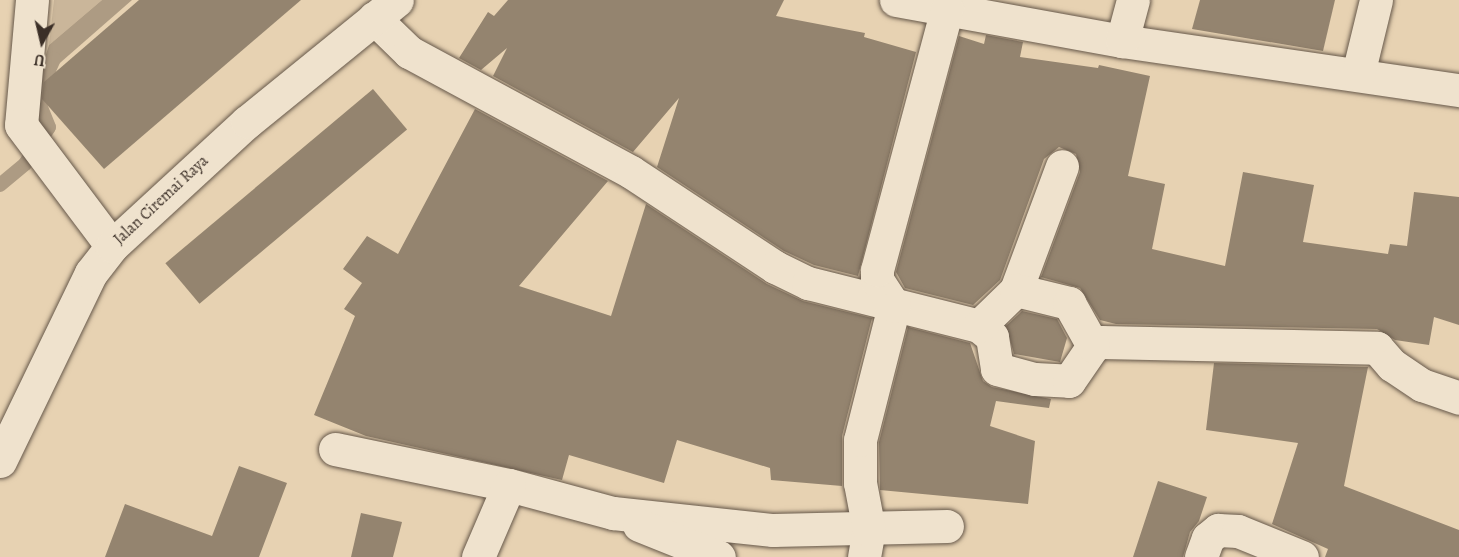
<!DOCTYPE html>
<style>
body{margin:0}
#map{position:relative;width:1459px;height:557px;overflow:hidden;background:#e7d2b2;font-family:Alegreya,serif}
div>[style]{position:absolute}
.green>*{inset:0;background:#cab69a}
.water>*{inset:0;background:#ad9b83}
.stream>*{height:14px;margin:-7px;padding:0 7px;transform-origin:7px;border-radius:7px;background:#ad9b83}
.building>*{inset:0;background:#94846f;transform-origin:0 0}
.roads{filter:drop-shadow(0 0 2px #66584a) drop-shadow(0 0 2px #66584a)}
.street>*{height:33px;margin:-16.5px;padding:0 16.5px;transform-origin:16.5px;border-radius:16.5px;background:#efe2cd}
.secondary>*{height:33px;margin:-16.5px;padding:0 16.5px;transform-origin:16.5px;border-radius:16.5px;background:#efe2cd}
span{translate:-50% -50%;white-space:nowrap;text-align:center;line-height:1.15;-webkit-text-stroke:4.5px #efe2cd;paint-order:stroke}
.street-label{font-size:16px;color:#3b2f27}
.north{position:absolute;left:12px;top:12px;width:60px;height:60px;-webkit-text-stroke:4px #efe2cd;paint-order:stroke;rotate:188deg;font-size:16px;font-weight:700;line-height:24px;text-align:center;color:#3b2f27}
.north::after{content:'';display:block;margin:auto;width:21px;height:27px;background:#3b2f27;clip-path:polygon(50% 0,100% 100%,50% 72%,0 100%)}
</style>
<div id="map">
<div class="green">
<i style="clip-path:polygon(54px 0,102px 0,49px 45px)"></i>
</div>
<div class="water">
<i style="clip-path:polygon(102px 0,132px 0,37px 83px,49px 45px)"></i>
</div>
<div class="stream">
<i style="left:0;top:185px;width:33px;rotate:-40deg"></i>
<i style="left:25px;top:164px;width:44px;rotate:-57deg"></i>
<i style="left:49px;top:127px;width:32px;rotate:-112deg"></i>
<i style="left:37px;top:97px;width:42px;rotate:-65.9deg"></i>
</div>
<div class="building">
<i style="clip-path:polygon(139px 0,301px 0,104px 169px,42px 99px,44px 82px)"></i>
<i style="clip-path:polygon(508px 0,784px 0,776px 16px,865px 33px,864px 37px,916px 52px,858px 276px,814px 265px,784px 251px,657px 167px,679px 98px,633px 152px,493px 76px,507px 48px,481px 70px,459px 58px,488px 12px,494px 16px)"></i>
<i style="clip-path:polygon(1200px 0,1335px 0,1323px 51px,1192px 29px)"></i>
<i style="clip-path:polygon(986px 35px,1023px 42px,1020px 57px,1098px 68px,1099px 65px,1150px 76px,1128px 176px,1165px 184px,1152px 249px,1225px 266px,1243px 172px,1314px 185px,1303px 242px,1388px 254px,1390px 244px,1407px 246px,1414px 192px,1459px 197px,1459px 325px,1434px 317px,1429px 345px,1395px 340px,1377px 329px,1116px 324px,1100px 320px,1080px 288px,1041px 277px,1080px 172px,1076px 154px,1059px 147px,1044px 159px,1000px 280px,973px 305px,905px 288px,896px 272px,959px 36px,984px 44px)"></i>
<i style="left:373px;top:89px;width:53px;height:271px;rotate:50deg"></i>
<i style="clip-path:polygon(475px 109px,608px 181px,519px 286px,611px 316px,646px 204px,767px 284px,803px 301px,872px 318px,842px 436px,842px 486px,771px 480px,770px 468px,677px 440px,664px 483px,569px 455px,562px 480px,366px 436px,314px 415px,355px 316px,344px 309px,362px 283px,343px 269px,367px 236px,398px 254px)"></i>
<i style="clip-path:polygon(1022px 311px,1057px 319px,1067px 338px,1060px 362px,1014px 354px,1006px 326px)"></i>
<i style="clip-path:polygon(908px 327px,970px 343px,983px 381px,992px 387px,1051px 399px,1049px 408px,996px 401px,990px 426px,1035px 441px,1028px 504px,880px 490px,879px 442px)"></i>
<i style="clip-path:polygon(1214px 363px,1368px 367px,1344px 486px,1459px 530px,1459px 557px,1325px 557px,1328px 549px,1272px 524px,1298px 443px,1206px 430px)"></i>
<i style="clip-path:polygon(239px 466px,287px 483px,259px 557px,105px 557px,125px 504px,212px 536px)"></i>
<i style="clip-path:polygon(1158px 481px,1207px 497px,1199px 521px,1190px 532px,1183px 557px,1133px 557px)"></i>
<i style="clip-path:polygon(361px 513px,402px 522px,393px 557px,351px 557px)"></i>
</div>
<div class="roads">
<div class="street">
<i style="left:32px;top:0;width:125px;rotate:95deg"></i>
<i style="left:21px;top:125px;width:151px;rotate:53.1deg"></i>
<i style="left:896px;top:0;width:230px;rotate:10.3deg"></i>
<i style="left:1122px;top:41px;width:341px;rotate:8.3deg"></i>
<i style="left:374px;top:18px;width:49px;rotate:44.2deg"></i>
<i style="left:409px;top:52px;width:252px;rotate:28.4deg"></i>
<i style="left:631px;top:172px;width:173px;rotate:33.4deg"></i>
<i style="left:775px;top:267px;width:37px;rotate:26deg"></i>
<i style="left:808px;top:283px;width:176px;rotate:14.1deg"></i>
<i style="left:979px;top:326px;width:17px;rotate:40deg"></i>
<i style="left:992px;top:337px;width:32px;rotate:81deg"></i>
<i style="left:997px;top:369px;width:39px;rotate:15deg"></i>
<i style="left:1035px;top:379px;width:34px;rotate:3deg"></i>
<i style="left:1069px;top:381px;width:42px;rotate:-55.6deg"></i>
<i style="left:1093px;top:346px;width:9px;rotate:-27deg"></i>
<i style="left:1101px;top:342px;width:276px;rotate:1.2deg"></i>
<i style="left:1377px;top:348px;width:23px;rotate:49deg"></i>
<i style="left:1392px;top:365px;width:36px;rotate:34deg"></i>
<i style="left:1422px;top:385px;width:39px;rotate:19deg"></i>
<i style="left:1122px;top:41px;width:42px;rotate:-75deg"></i>
<i style="left:1358px;top:74px;width:76px;rotate:-76.3deg"></i>
<i style="left:1016px;top:290px;width:132px;rotate:-69.6deg"></i>
<i style="left:979px;top:326px;width:52px;rotate:-44.2deg"></i>
<i style="left:1016px;top:290px;width:55px;rotate:13.8deg"></i>
<i style="left:1069px;top:303px;width:49px;rotate:60.8deg"></i>
<i style="left:335px;top:449px;width:178px;rotate:11.7deg"></i>
<i style="left:509px;top:485px;width:108px;rotate:15.1deg"></i>
<i style="left:613px;top:513px;width:161px;rotate:6.1deg"></i>
<i style="left:773px;top:530px;width:174px;rotate:-1.3deg"></i>
<i style="left:639px;top:525px;width:86px;rotate:21.8deg"></i>
<i style="left:478px;top:557px;width:78px;rotate:-66.7deg"></i>
<i style="left:864px;top:557px;width:27px;rotate:-80deg"></i>
<i style="left:869px;top:530px;width:48px;rotate:-100.8deg"></i>
<i style="left:860px;top:483px;width:43px;rotate:-90deg"></i>
<i style="left:860px;top:440px;width:138px;rotate:-75.8deg"></i>
<i style="left:894px;top:306px;width:31px;rotate:-123deg"></i>
<i style="left:877px;top:280px;width:10px;rotate:-90deg"></i>
<i style="left:877px;top:270px;width:270px;rotate:-75deg"></i>
<i style="left:1201px;top:557px;width:20px;rotate:-70deg"></i>
<i style="left:1208px;top:538px;width:13px;rotate:-39deg"></i>
<i style="left:1218px;top:530px;width:20px;rotate:3deg"></i>
<i style="left:1238px;top:531px;width:69px;rotate:22.1deg"></i>
</div>
<div class="secondary">
<i style="left:0;top:461px;width:209px;rotate:-64.2deg"></i>
<i style="left:91px;top:273px;width:34px;rotate:-52deg"></i>
<i style="left:112px;top:246px;width:183px;rotate:-42.6deg"></i>
<i style="left:247px;top:122px;width:193px;rotate:-39.1deg"></i>
</div>
</div>
<div class="street-label">
<span style="left:161px;top:200px;rotate:-43deg">Jalan Ciremai Raya</span>
</div>
<div class="north">U</div>
</div>
